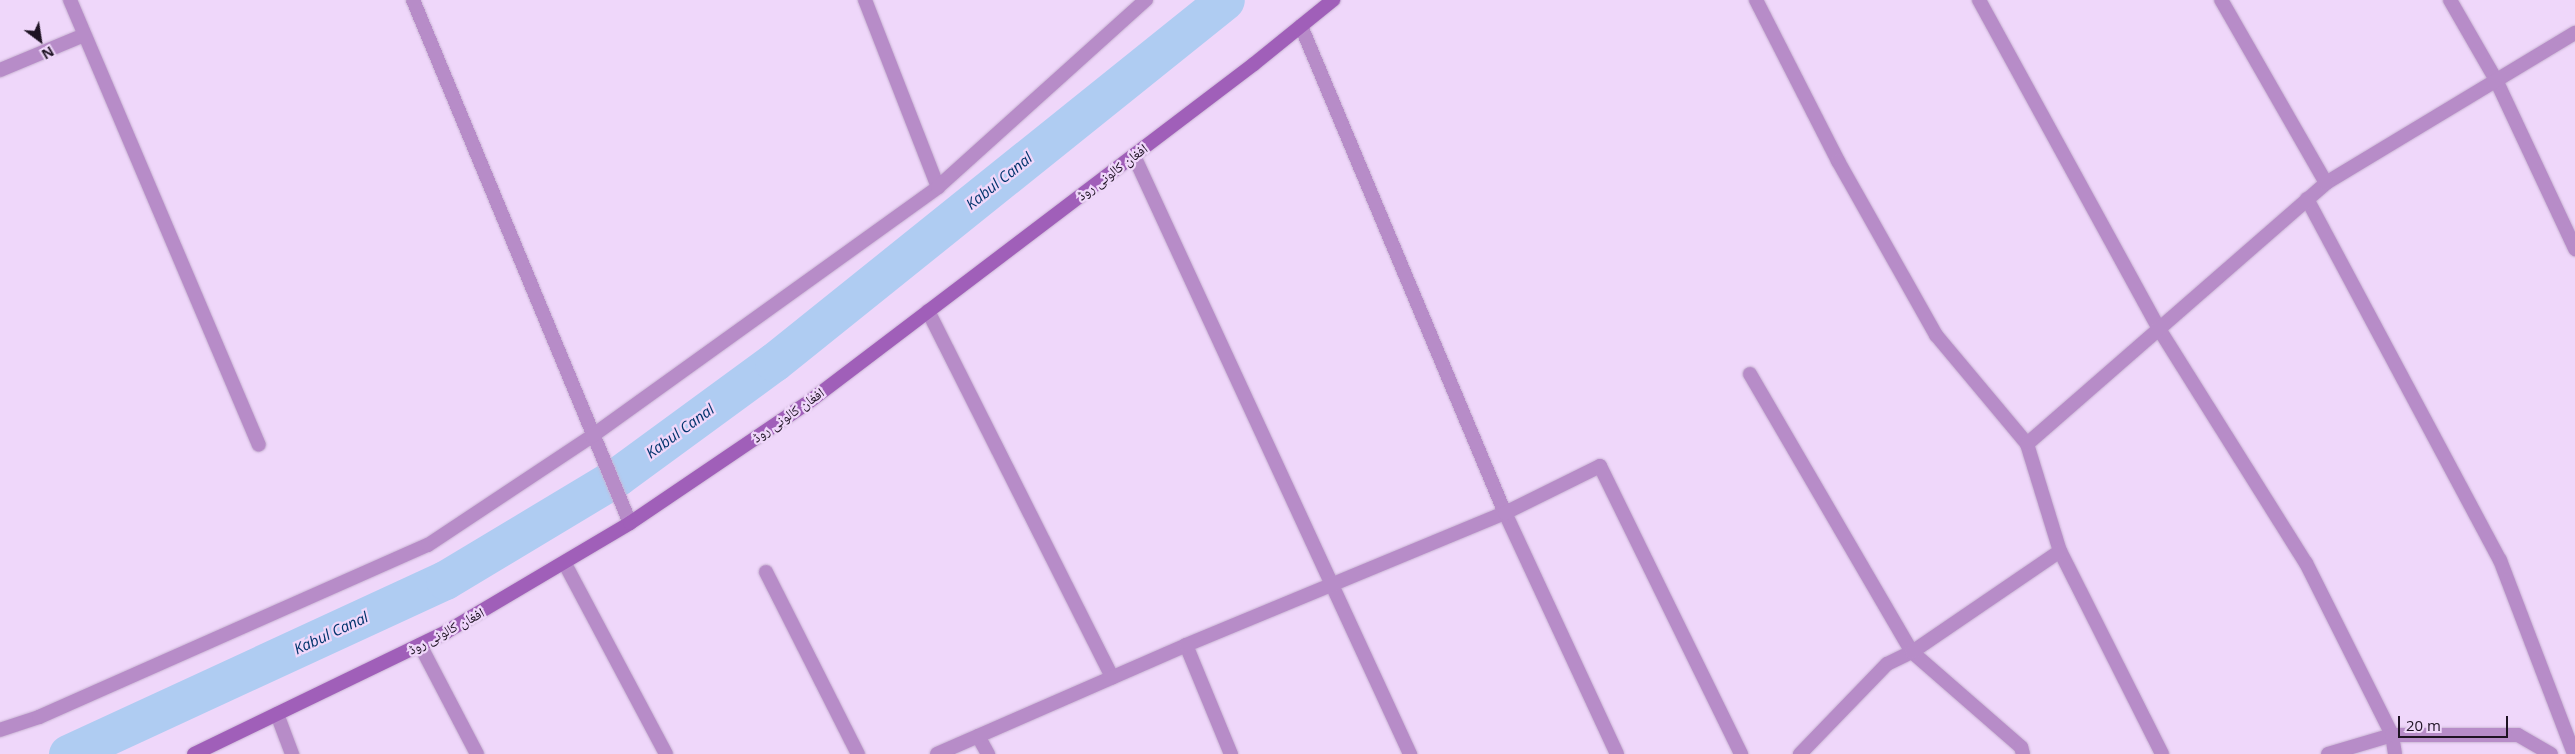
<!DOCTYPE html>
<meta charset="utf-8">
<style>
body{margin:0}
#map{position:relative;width:2575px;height:754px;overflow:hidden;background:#efd7fa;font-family:"Open Sans","Noto Naskh Arabic",sans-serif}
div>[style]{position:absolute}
.canal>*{height:39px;margin:-19.5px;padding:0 19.5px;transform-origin:19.5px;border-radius:19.5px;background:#afccf2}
.roads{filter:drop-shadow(0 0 1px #c9b4d3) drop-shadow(0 0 1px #c9b4d3)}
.service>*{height:14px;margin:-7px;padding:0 7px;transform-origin:7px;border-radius:7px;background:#b78cc8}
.minor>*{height:14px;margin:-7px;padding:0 7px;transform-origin:7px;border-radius:7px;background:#b78cc8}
.secondary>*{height:14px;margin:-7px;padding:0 7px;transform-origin:7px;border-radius:7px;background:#a05fb9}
span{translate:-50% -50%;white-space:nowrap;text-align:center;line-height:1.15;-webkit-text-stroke:4.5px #efd7fa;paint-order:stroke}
.street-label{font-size:14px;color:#1e1323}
.water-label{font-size:15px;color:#00336c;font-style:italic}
.north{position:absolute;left:15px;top:15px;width:50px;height:50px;-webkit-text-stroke:4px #efd7fa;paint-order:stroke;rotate:149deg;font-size:14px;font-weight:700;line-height:20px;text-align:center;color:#1e1323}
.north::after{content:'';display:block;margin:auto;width:18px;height:22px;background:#1e1323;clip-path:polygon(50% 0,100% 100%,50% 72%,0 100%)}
.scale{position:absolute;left:2398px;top:716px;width:110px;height:22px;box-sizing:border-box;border:2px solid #1e1323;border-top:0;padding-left:6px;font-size:15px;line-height:18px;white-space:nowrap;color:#1e1323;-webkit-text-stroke:4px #efd7fa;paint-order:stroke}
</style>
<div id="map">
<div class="canal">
<i style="left:68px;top:754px;width:415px;rotate:-24.8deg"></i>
<i style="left:445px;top:580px;width:202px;rotate:-31deg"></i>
<i style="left:618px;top:476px;width:193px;rotate:-36.2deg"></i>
<i style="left:774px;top:362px;width:578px;rotate:-38.75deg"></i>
</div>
<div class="roads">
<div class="service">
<i style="left:0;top:70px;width:91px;rotate:-22.6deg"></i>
<i style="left:766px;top:572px;width:204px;rotate:63.2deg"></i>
<i style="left:420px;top:645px;width:123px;rotate:62.4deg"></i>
<i style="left:277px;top:714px;width:43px;rotate:69.4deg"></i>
</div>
<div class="minor">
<i style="left:70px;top:0;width:483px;rotate:67deg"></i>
<i style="left:413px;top:0;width:566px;rotate:67.47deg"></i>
<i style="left:865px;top:0;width:201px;rotate:68.7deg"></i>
<i style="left:1756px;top:0;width:181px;rotate:63deg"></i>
<i style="left:1838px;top:161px;width:200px;rotate:60.6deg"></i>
<i style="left:1936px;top:335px;width:142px;rotate:50.1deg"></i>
<i style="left:2027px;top:444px;width:112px;rotate:72.9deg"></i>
<i style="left:2060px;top:551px;width:227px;rotate:63.3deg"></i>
<i style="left:1979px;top:0;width:375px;rotate:61.3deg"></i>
<i style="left:2159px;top:329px;width:276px;rotate:57.9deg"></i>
<i style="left:2306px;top:563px;width:192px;rotate:63.4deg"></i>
<i style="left:2392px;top:735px;width:19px;rotate:81deg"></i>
<i style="left:2450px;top:0;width:92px;rotate:60.1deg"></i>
<i style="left:2496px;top:80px;width:187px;rotate:64.9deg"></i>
<i style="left:1134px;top:156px;width:659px;rotate:65.22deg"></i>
<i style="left:2326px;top:183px;width:291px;rotate:-31.1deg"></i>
<i style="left:2307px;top:199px;width:409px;rotate:61.9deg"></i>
<i style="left:2500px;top:560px;width:208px;rotate:69.1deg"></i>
<i style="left:928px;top:311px;width:410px;rotate:63.3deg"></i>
<i style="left:1750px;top:374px;width:322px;rotate:59.8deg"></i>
<i style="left:1912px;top:652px;width:145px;rotate:41.1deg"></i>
<i style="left:2021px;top:747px;width:7px;rotate:74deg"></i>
<i style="left:2027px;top:444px;width:397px;rotate:-41.1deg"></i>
<i style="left:2326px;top:183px;width:211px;rotate:-119.8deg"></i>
<i style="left:565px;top:564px;width:215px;rotate:62deg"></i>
<i style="left:1186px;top:645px;width:118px;rotate:67.6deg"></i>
<i style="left:0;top:730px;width:41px;rotate:-18.4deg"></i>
<i style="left:39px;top:717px;width:425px;rotate:-23.9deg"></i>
<i style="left:428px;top:545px;width:197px;rotate:-33.6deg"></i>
<i style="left:592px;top:436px;width:426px;rotate:-35.7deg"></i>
<i style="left:938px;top:187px;width:280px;rotate:-42deg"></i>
<i style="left:978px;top:736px;width:21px;rotate:61deg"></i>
<i style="left:937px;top:754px;width:272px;rotate:-23.6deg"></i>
<i style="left:1186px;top:645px;width:345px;rotate:-22.5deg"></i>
<i style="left:1505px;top:513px;width:528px;rotate:-112.73deg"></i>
<i style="left:1617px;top:754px;width:266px;rotate:-114.9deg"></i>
<i style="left:1505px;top:513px;width:106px;rotate:-26.3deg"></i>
<i style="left:1600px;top:466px;width:321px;rotate:63.9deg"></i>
<i style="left:1800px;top:754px;width:125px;rotate:-46deg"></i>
<i style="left:1887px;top:664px;width:28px;rotate:-26deg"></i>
<i style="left:1912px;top:652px;width:179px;rotate:-34.3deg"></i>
<i style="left:2328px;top:754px;width:67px;rotate:-16.5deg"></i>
<i style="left:2392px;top:735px;width:126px"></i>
<i style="left:2518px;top:735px;width:38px;rotate:30deg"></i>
</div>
<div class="secondary">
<i style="left:194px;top:754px;width:280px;rotate:-25.8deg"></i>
<i style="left:446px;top:632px;width:214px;rotate:-30.6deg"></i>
<i style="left:630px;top:523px;width:212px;rotate:-34.1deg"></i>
<i style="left:806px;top:404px;width:562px;rotate:-37.2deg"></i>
<i style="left:1254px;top:64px;width:102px;rotate:-39deg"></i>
</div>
</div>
<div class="street-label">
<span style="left:1112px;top:172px;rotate:-37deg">افغان کالونی روڈ</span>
<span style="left:788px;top:415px;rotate:-35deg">افغان کالونی روڈ</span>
<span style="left:446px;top:631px;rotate:-28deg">افغان کالونی روڈ</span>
</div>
<div class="water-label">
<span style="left:999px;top:181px;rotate:-39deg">Kabul Canal</span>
<span style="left:680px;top:431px;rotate:-36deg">Kabul Canal</span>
<span style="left:331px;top:633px;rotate:-25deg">Kabul Canal</span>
</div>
<div class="north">N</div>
<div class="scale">20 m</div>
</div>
